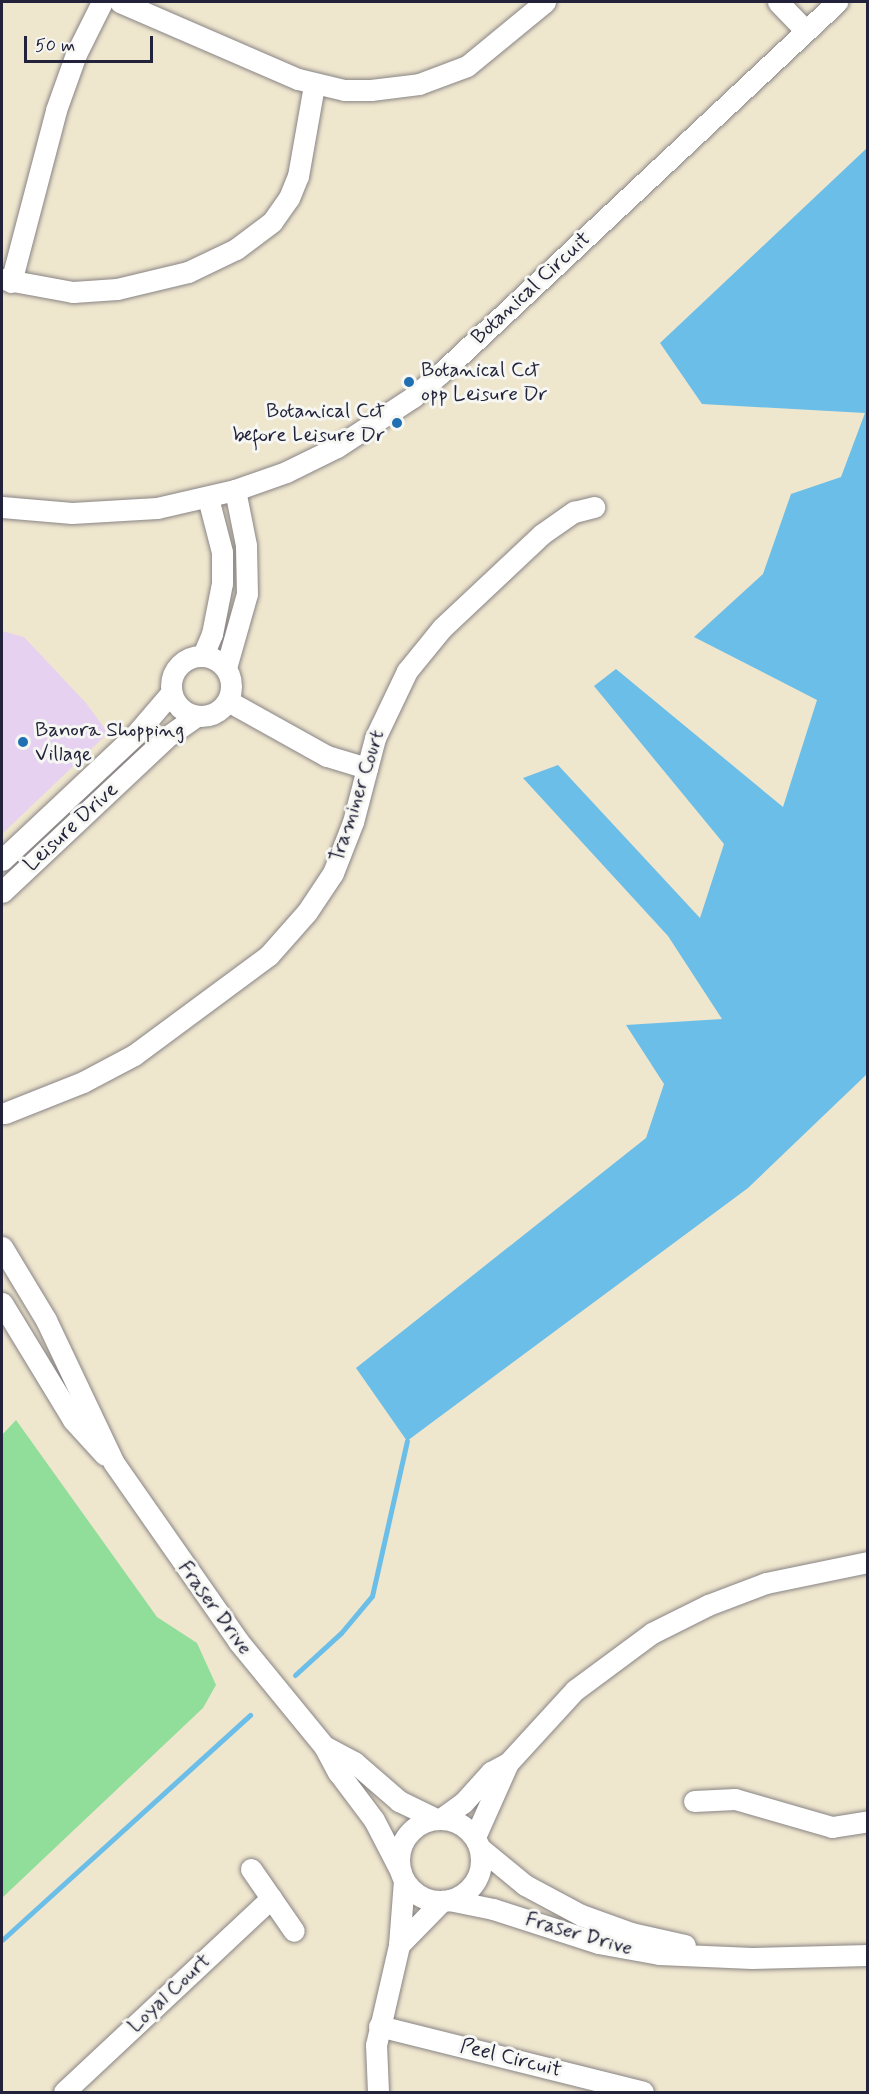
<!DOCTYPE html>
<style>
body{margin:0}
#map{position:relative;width:869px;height:2094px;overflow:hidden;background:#efe6ce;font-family:Mynerve,sans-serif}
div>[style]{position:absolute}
.built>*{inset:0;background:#e6d2f0}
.green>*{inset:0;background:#91de9b}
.water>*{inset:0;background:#6bbee7}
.stream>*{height:5px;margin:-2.5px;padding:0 2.5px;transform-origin:2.5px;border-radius:2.5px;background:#6bbee7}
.roads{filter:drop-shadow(0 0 2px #888484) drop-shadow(0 0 2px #888484)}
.minor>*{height:21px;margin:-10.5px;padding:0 10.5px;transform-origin:10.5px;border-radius:10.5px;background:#fff}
.minor>.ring{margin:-10.5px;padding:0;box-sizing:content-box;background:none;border:21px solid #fff;border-radius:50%}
.dots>*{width:16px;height:16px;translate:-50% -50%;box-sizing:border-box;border:3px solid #f6f6f2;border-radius:50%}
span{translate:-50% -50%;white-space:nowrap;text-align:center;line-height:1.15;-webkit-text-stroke:6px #f6f6f2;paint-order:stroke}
.street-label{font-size:21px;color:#22223b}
.poi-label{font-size:21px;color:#22223b}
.left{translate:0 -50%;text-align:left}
.right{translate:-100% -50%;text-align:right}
.frame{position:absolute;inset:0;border:3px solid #22223b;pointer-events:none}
.scale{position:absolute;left:24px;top:36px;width:129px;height:27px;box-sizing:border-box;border:3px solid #22223b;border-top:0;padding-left:8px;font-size:18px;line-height:21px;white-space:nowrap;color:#22223b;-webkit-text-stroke:4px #f6f6f2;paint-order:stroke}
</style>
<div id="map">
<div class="built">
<i style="clip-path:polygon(2px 631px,24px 637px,86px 703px,108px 733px,2px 834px)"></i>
</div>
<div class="green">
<i style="clip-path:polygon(16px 1420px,157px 1617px,197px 1643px,216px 1685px,203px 1708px,2px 1898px,2px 1435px)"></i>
</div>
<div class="water">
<i style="clip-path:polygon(867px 148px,867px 1074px,748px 1188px,407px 1441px,356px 1368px,646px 1138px,664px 1084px,626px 1025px,722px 1019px,668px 936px,523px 778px,558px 765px,700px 918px,724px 844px,594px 686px,616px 669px,783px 807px,817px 700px,694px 637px,763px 574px,791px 494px,841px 477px,865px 413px,702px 404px,660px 343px)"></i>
</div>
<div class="stream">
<i style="left:295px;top:1675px;width:62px;rotate:-42.4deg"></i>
<i style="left:341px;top:1633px;width:48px;rotate:-50deg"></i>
<i style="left:372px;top:1596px;width:159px;rotate:-77.3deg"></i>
<i style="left:2px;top:1940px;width:335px;rotate:-42.2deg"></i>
</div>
<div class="roads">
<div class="minor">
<i style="left:120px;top:2px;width:194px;rotate:23.4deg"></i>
<i style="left:298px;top:79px;width:47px;rotate:13.4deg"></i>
<i style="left:344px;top:90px;width:27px"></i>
<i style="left:371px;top:90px;width:48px;rotate:-7.1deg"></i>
<i style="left:419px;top:84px;width:51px;rotate:-20.6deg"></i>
<i style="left:467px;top:66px;width:101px;rotate:-39.4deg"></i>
<i style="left:778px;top:2px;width:40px;rotate:46deg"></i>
<i style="left:2px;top:279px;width:72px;rotate:10.4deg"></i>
<i style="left:73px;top:292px;width:44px;rotate:-3.9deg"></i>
<i style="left:117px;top:289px;width:73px;rotate:-13.5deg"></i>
<i style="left:188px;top:272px;width:53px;rotate:-25.6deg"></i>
<i style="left:236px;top:249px;width:45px;rotate:-36.9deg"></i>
<i style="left:272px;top:222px;width:29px;rotate:-55deg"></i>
<i style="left:289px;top:198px;width:24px;rotate:-68deg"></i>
<i style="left:298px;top:176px;width:92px;rotate:-80deg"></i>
<i style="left:11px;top:282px;width:178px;rotate:-75.3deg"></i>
<i style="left:56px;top:110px;width:59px;rotate:-70.3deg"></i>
<i style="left:76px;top:54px;width:58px;rotate:-63.4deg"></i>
<i style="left:2px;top:507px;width:70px;rotate:4.9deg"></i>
<i style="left:72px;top:513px;width:85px;rotate:-3.4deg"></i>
<i style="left:157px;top:508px;width:80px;rotate:-13deg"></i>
<i style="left:235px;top:490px;width:54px;rotate:-19.4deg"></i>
<i style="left:286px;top:472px;width:57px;rotate:-26.1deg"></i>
<i style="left:337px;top:447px;width:91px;rotate:-33.3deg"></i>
<i style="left:413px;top:397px;width:37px;rotate:-41deg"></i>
<i style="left:441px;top:373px;width:543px;rotate:-43.13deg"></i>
<i style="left:203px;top:655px;width:23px;rotate:-67deg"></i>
<i style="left:212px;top:634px;width:52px;rotate:-78.9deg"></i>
<i style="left:222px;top:583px;width:31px;rotate:-90deg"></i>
<i style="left:222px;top:552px;width:56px;rotate:-104.5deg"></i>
<i class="ring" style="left:171px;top:656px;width:39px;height:39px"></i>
<i style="left:226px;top:668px;width:77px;rotate:-74.2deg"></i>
<i style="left:247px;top:594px;width:49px;rotate:-91.2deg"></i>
<i style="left:246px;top:545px;width:56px;rotate:-101.3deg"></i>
<i style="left:228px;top:701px;width:113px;rotate:29.1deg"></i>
<i style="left:327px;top:756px;width:42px;rotate:16.7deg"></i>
<i style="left:2px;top:860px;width:183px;rotate:-43.2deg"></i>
<i style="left:135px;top:735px;width:55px;rotate:-49.4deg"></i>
<i style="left:2px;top:892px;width:228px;rotate:-43.2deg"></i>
<i style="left:168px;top:736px;width:35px;rotate:-35deg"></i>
<i style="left:5px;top:1113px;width:84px;rotate:-21.7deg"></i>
<i style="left:83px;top:1082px;width:58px;rotate:-27.9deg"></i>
<i style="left:134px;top:1055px;width:168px;rotate:-36.5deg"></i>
<i style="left:269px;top:955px;width:57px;rotate:-48.5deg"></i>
<i style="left:307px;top:912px;width:47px;rotate:-56.3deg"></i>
<i style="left:333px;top:873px;width:55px;rotate:-68.6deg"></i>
<i style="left:353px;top:822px;width:87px;rotate:-75.3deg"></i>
<i style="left:375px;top:738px;width:74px;rotate:-64.5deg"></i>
<i style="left:407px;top:671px;width:55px;rotate:-50.9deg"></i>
<i style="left:442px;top:628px;width:137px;rotate:-43.2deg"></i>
<i style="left:542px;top:534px;width:39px;rotate:-35deg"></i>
<i style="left:574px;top:512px;width:21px;rotate:-14deg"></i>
<i style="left:2px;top:1247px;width:85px;rotate:58.9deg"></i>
<i style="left:46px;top:1320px;width:158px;rotate:64.6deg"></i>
<i style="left:114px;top:1463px;width:217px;rotate:55.1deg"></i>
<i style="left:238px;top:1641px;width:136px;rotate:50.7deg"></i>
<i style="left:324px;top:1746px;width:30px;rotate:62deg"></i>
<i style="left:338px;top:1772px;width:60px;rotate:53.1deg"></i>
<i style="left:374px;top:1820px;width:59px;rotate:62.6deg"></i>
<i style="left:2px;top:1303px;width:137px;rotate:58.7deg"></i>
<i style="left:73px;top:1420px;width:47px;rotate:47.6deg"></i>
<i style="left:324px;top:1746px;width:34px;rotate:28deg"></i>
<i style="left:354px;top:1762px;width:60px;rotate:40.9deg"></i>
<i style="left:399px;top:1801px;width:41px;rotate:25.9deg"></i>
<i style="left:694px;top:1801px;width:41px;rotate:-2.8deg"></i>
<i style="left:735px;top:1799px;width:101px;rotate:16.1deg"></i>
<i style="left:832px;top:1827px;width:36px;rotate:-9deg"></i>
<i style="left:442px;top:1818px;width:26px;rotate:-36deg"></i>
<i style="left:463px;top:1803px;width:42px;rotate:-47.9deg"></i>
<i style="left:491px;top:1772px;width:19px;rotate:-28deg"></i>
<i style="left:508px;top:1763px;width:99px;rotate:-47.5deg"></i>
<i style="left:575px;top:1690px;width:96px;rotate:-36.5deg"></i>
<i style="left:652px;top:1633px;width:63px;rotate:-26.6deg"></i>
<i style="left:708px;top:1605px;width:62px;rotate:-20.8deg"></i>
<i style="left:766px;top:1583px;width:104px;rotate:-11.6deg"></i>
<i class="ring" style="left:399px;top:1819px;width:61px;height:61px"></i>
<i style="left:475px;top:1837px;width:81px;rotate:-66deg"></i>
<i style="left:480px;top:1848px;width:58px;rotate:39.4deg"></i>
<i style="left:525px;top:1885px;width:64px;rotate:28.2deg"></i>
<i style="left:581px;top:1915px;width:53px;rotate:19.8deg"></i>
<i style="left:631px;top:1933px;width:55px;rotate:12.5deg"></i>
<i style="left:251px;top:1869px;width:75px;rotate:55.3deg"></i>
<i style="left:449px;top:1900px;width:45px;rotate:11.6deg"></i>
<i style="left:493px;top:1909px;width:110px;rotate:17.9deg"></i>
<i style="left:598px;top:1943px;width:62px;rotate:10.2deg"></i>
<i style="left:659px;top:1954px;width:93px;rotate:2.5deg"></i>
<i style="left:752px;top:1958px;width:116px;rotate:-1.5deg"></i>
<i style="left:399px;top:1945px;width:62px;rotate:-45.7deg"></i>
<i style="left:379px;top:2026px;width:272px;rotate:14deg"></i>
<i style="left:64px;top:2092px;width:284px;rotate:-43.1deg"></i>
<i style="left:378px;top:2092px;width:47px;rotate:-92.4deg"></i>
<i style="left:376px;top:2045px;width:103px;rotate:-77deg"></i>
<i style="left:399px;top:1945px;width:65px;rotate:-85.6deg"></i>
</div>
</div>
<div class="dots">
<i style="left:409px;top:382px;background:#1f6fb2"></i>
<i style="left:397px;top:423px;background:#1f6fb2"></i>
<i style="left:23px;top:742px;background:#1f6fb2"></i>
</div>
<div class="street-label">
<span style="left:531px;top:288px;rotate:-43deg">Botanical Circuit</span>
<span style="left:357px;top:796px;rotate:-72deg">Traminer Court</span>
<span style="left:71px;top:827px;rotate:-43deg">Leisure Drive</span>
<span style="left:215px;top:1608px;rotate:54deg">Fraser Drive</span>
<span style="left:579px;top:1934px;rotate:16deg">Fraser Drive</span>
<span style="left:169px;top:1993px;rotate:-43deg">Loyal Court</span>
<span style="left:511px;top:2058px;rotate:14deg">Peel Circuit</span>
</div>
<div class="poi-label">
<span class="left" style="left:421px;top:382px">Botanical Cct<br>opp Leisure Dr</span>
<span class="right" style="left:385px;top:423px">Botanical Cct<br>before Leisure Dr</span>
<span class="left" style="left:35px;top:742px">Banora Shopping<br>Village</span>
</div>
<div class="frame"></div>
<div class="scale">50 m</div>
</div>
